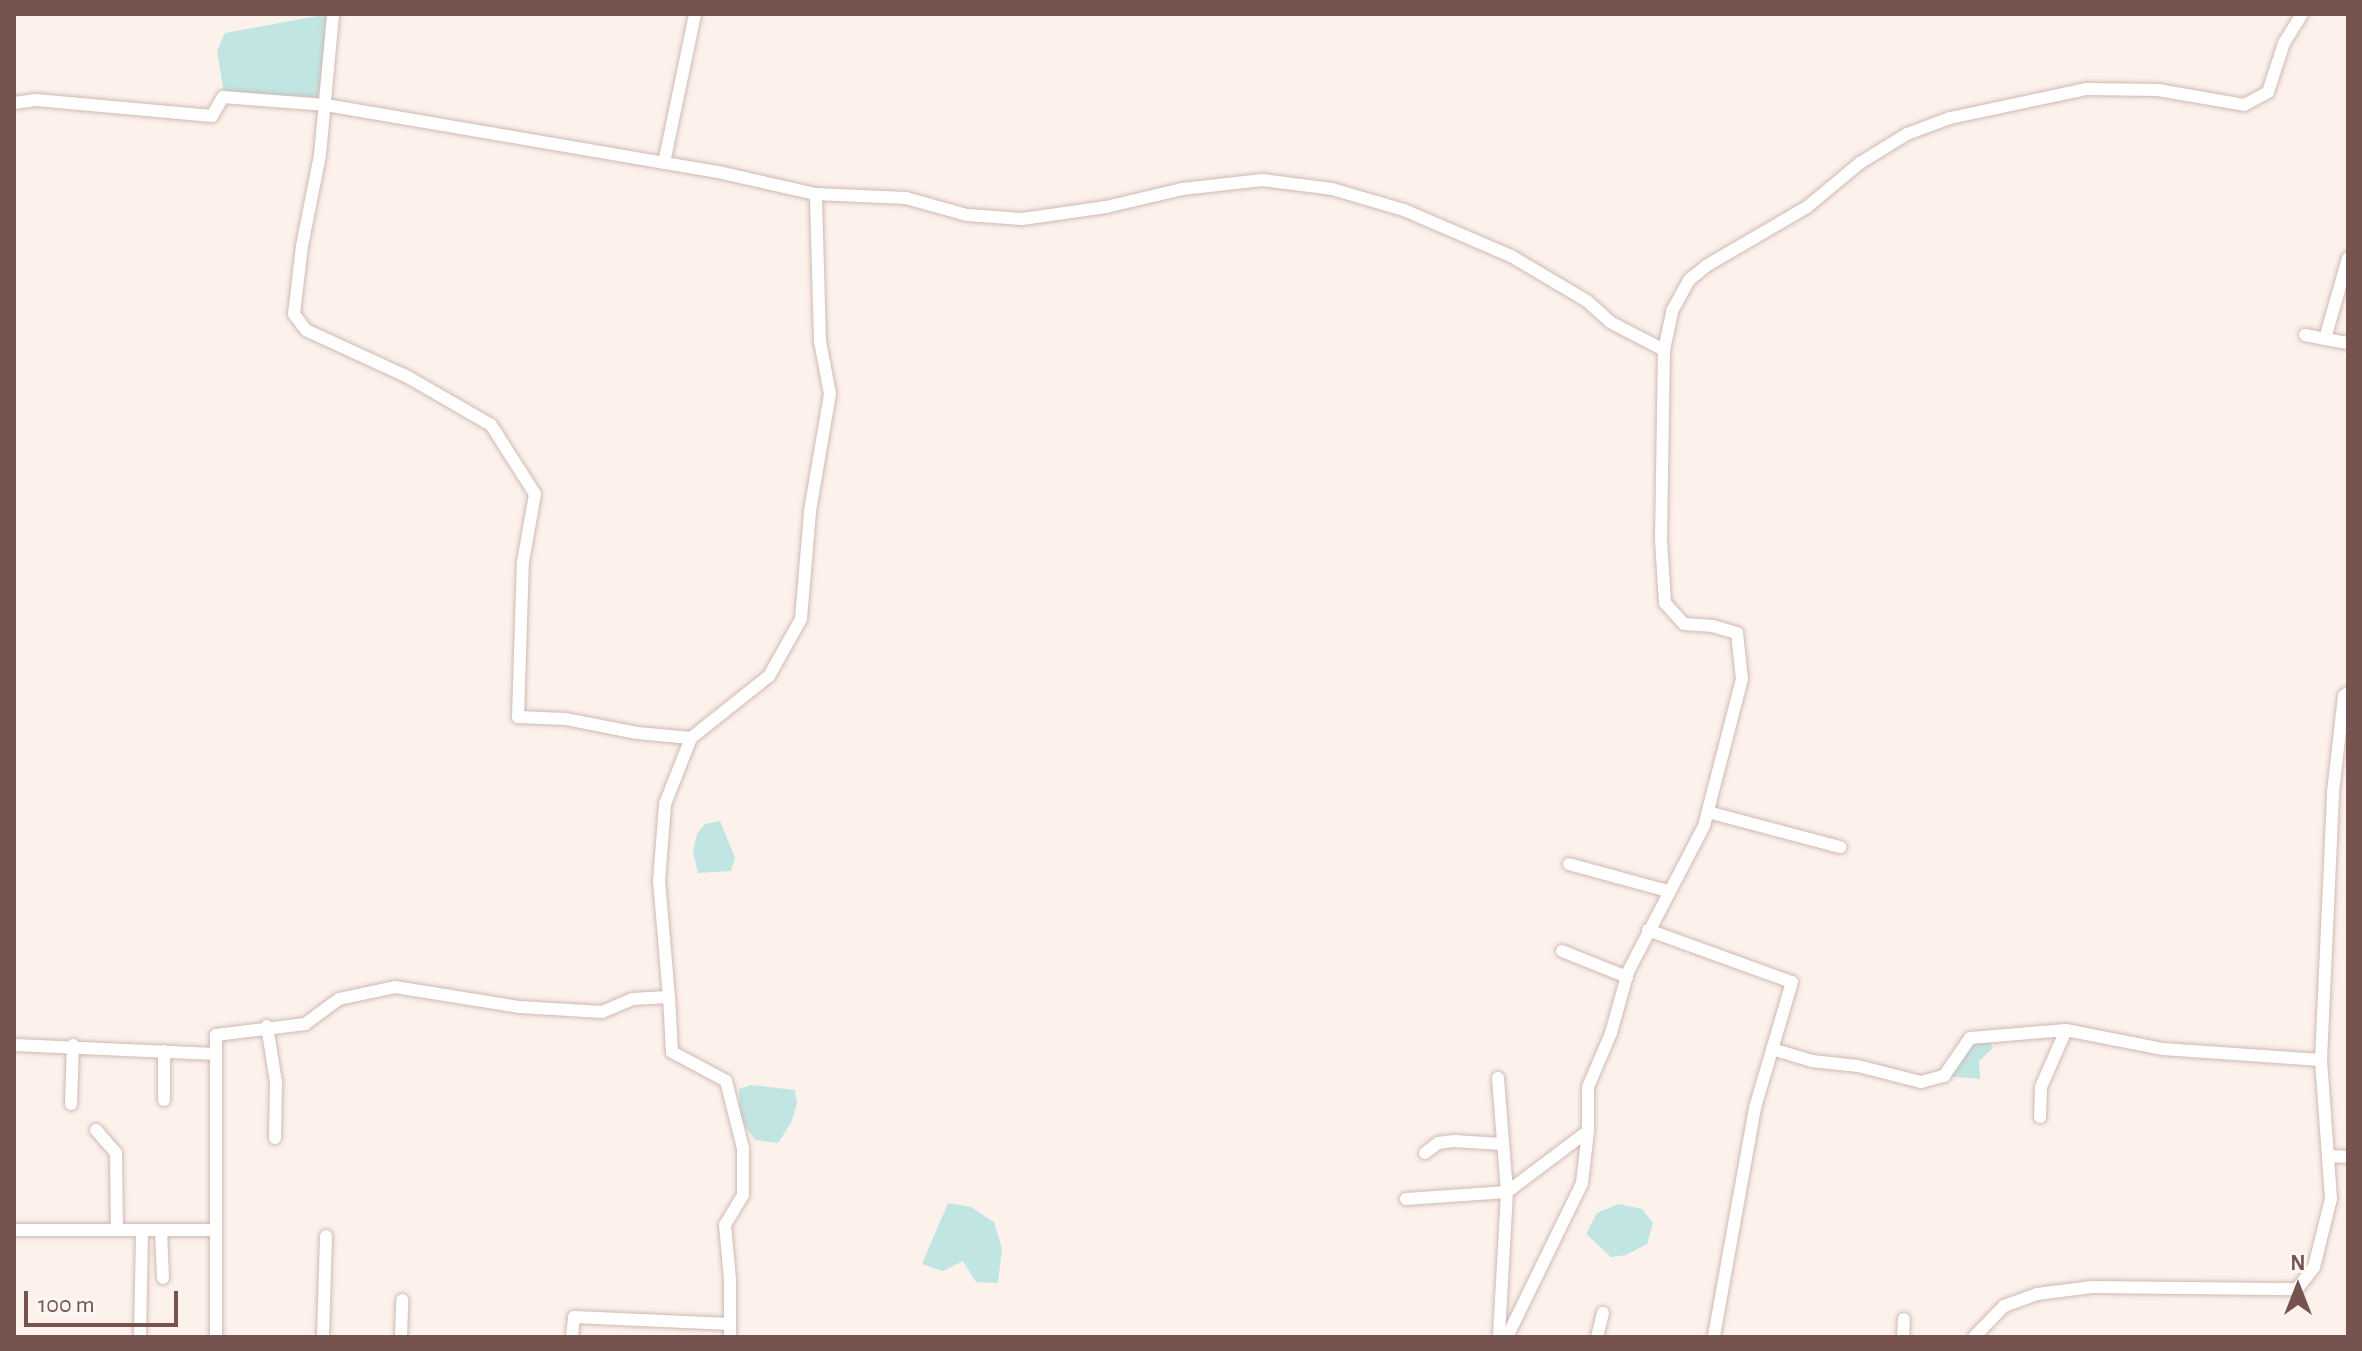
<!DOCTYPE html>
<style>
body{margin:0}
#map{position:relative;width:2362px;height:1351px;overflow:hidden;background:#fcf1eb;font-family:"Alegreya Sans",sans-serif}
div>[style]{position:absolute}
.water>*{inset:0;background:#c0e5e2}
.roads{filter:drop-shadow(0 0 2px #d0b9b3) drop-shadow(0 0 2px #d0b9b3)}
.minor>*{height:12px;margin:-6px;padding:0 6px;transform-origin:6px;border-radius:6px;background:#fff}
span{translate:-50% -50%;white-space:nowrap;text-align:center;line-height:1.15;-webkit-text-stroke:7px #fef6f1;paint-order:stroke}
.frame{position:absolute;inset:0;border:16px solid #76534f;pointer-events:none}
.north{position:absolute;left:2258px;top:1247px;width:80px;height:80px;-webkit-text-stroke:6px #fef6f1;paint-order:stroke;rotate:0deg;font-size:22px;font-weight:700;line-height:32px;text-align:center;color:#76534f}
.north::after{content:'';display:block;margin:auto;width:28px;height:36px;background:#76534f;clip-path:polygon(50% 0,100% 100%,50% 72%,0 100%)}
.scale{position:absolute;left:24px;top:1291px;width:154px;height:36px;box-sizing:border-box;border:4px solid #76534f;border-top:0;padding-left:10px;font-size:24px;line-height:28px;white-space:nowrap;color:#76534f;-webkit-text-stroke:6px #fef6f1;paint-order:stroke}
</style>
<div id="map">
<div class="water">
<i style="clip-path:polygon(317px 16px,329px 17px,318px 100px,224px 93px,217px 51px,225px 33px)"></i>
<i style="clip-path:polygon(720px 821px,735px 858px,731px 871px,698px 873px,693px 851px,697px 834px,705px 824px)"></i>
<i style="clip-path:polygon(1984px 1032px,1993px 1048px,1979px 1061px,1980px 1079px,1944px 1076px,1945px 1065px)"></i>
<i style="clip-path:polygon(751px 1085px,795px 1090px,797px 1103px,791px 1123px,778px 1143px,755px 1140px,741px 1120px,739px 1089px)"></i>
<i style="clip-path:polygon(948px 1203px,971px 1207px,994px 1222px,1002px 1249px,998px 1283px,976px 1282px,963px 1261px,943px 1271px,922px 1264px)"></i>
<i style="clip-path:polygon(1618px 1204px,1642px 1209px,1653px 1223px,1647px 1244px,1626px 1255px,1611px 1257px,1586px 1234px,1597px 1213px)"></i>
</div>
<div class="roads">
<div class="minor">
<i style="left:14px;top:103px;width:22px;rotate:-8deg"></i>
<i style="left:36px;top:100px;width:177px;rotate:5.2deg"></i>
<i style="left:212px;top:116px;width:22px;rotate:-60deg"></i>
<i style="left:223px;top:97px;width:103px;rotate:4.4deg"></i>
<i style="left:326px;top:105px;width:398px;rotate:9.7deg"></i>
<i style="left:718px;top:172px;width:100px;rotate:12.7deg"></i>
<i style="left:664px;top:163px;width:152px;rotate:-78.2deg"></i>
<i style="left:2348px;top:258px;width:84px;rotate:105.9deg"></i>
<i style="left:2325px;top:339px;width:23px;rotate:10deg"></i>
<i style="left:2305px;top:335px;width:20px;rotate:11deg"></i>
<i style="left:691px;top:738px;width:100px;rotate:-38.5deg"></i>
<i style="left:769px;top:676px;width:65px;rotate:-60.7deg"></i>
<i style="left:801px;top:619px;width:108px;rotate:-85.2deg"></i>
<i style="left:810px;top:511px;width:119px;rotate:-80.3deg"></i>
<i style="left:830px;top:394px;width:54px;rotate:-100.7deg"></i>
<i style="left:820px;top:341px;width:147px;rotate:-91.6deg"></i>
<i style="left:816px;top:194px;width:90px;rotate:2.5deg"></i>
<i style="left:906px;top:198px;width:63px;rotate:15.6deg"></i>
<i style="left:967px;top:215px;width:55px;rotate:4.2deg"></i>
<i style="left:1022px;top:219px;width:85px;rotate:-8.1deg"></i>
<i style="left:1106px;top:207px;width:78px;rotate:-13.3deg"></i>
<i style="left:1182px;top:189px;width:81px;rotate:-6.4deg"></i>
<i style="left:1262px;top:180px;width:71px;rotate:7.3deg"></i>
<i style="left:1332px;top:189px;width:75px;rotate:16.3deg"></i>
<i style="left:1404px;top:210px;width:116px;rotate:23.3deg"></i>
<i style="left:1511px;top:256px;width:88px;rotate:30.6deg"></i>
<i style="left:1587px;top:301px;width:31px;rotate:42deg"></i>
<i style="left:1610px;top:322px;width:61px;rotate:27.4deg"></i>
<i style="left:1708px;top:812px;width:137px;rotate:14.9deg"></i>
<i style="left:1569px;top:864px;width:103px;rotate:15.3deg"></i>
<i style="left:1648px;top:930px;width:153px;rotate:19.9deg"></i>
<i style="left:1792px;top:982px;width:131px;rotate:106.4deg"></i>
<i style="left:1755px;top:1108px;width:233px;rotate:100.2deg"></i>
<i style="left:1562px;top:951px;width:70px;rotate:21.8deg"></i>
<i style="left:669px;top:997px;width:55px;rotate:86.9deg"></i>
<i style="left:672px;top:1052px;width:61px;rotate:28.2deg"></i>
<i style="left:726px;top:1081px;width:69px;rotate:75.8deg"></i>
<i style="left:743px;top:1148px;width:47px;rotate:90deg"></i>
<i style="left:743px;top:1195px;width:35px;rotate:121deg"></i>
<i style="left:725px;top:1225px;width:55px;rotate:84.8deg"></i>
<i style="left:730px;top:1280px;width:57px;rotate:90deg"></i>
<i style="left:267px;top:1026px;width:57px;rotate:80.9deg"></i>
<i style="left:276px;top:1082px;width:56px;rotate:91deg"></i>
<i style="left:14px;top:1045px;width:201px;rotate:2.6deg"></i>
<i style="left:1772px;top:1049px;width:42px;rotate:16.7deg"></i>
<i style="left:1812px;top:1061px;width:46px;rotate:6.2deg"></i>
<i style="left:1858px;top:1066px;width:65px;rotate:14.3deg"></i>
<i style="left:1921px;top:1082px;width:24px;rotate:-15deg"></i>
<i style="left:1944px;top:1076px;width:46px;rotate:-55.6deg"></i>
<i style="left:1970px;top:1038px;width:96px;rotate:-4.8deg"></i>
<i style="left:2066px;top:1030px;width:99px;rotate:11.1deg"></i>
<i style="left:2163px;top:1049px;width:158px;rotate:4deg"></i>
<i style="left:1498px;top:1078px;width:114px;rotate:85.5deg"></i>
<i style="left:1507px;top:1192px;width:145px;rotate:93.2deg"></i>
<i style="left:164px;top:1100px;width:49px;rotate:-90deg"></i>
<i style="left:71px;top:1104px;width:59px;rotate:-88.1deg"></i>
<i style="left:2040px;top:1117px;width:30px;rotate:-88deg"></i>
<i style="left:2041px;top:1087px;width:62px;rotate:-66.3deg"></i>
<i style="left:96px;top:1130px;width:30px;rotate:49deg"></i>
<i style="left:116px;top:1153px;width:77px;rotate:89.3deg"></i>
<i style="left:1425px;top:1153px;width:16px;rotate:-38deg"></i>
<i style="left:1438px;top:1143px;width:16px;rotate:-7deg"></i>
<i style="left:1454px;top:1141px;width:47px;rotate:3.7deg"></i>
<i style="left:2329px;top:1156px;width:19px;rotate:3deg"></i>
<i style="left:1406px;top:1199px;width:101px;rotate:-4deg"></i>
<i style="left:1507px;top:1192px;width:101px;rotate:-37deg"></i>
<i style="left:14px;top:1230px;width:202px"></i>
<i style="left:161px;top:1230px;width:48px;rotate:87.6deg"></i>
<i style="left:140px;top:1337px;width:107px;rotate:-88.9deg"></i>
<i style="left:216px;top:1337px;width:302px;rotate:-90deg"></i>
<i style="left:216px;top:1035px;width:90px;rotate:-7deg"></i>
<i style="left:305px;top:1024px;width:42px;rotate:-36.3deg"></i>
<i style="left:339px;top:999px;width:57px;rotate:-12.1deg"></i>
<i style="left:395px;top:987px;width:127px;rotate:9.1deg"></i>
<i style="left:520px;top:1007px;width:82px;rotate:3.5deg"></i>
<i style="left:602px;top:1012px;width:33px;rotate:-23deg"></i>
<i style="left:632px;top:999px;width:37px;rotate:-3deg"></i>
<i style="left:669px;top:997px;width:116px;rotate:-94.9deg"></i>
<i style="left:659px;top:881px;width:77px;rotate:-85.5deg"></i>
<i style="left:665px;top:804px;width:71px;rotate:-68.5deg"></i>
<i style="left:691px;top:738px;width:54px;rotate:-174.7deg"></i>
<i style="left:637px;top:733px;width:72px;rotate:-168.8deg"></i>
<i style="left:566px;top:719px;width:48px;rotate:-177.6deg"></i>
<i style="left:518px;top:717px;width:155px;rotate:-88.2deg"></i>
<i style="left:523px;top:562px;width:69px;rotate:-80deg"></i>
<i style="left:535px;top:494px;width:82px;rotate:-122.5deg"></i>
<i style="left:491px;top:425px;width:96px;rotate:-150deg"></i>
<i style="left:408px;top:377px;width:112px;rotate:-155.3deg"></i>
<i style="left:306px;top:330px;width:20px;rotate:-127deg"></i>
<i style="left:294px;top:314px;width:68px;rotate:-83.3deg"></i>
<i style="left:302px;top:246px;width:93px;rotate:-78.8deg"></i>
<i style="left:320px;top:155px;width:142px;rotate:-84.7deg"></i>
<i style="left:323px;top:1337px;width:101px;rotate:-88.3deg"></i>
<i style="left:401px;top:1337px;width:37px;rotate:-88deg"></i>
<i style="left:572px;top:1337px;width:20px;rotate:-84deg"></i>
<i style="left:574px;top:1317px;width:156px;rotate:2.6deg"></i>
<i style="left:1507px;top:1337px;width:171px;rotate:-64deg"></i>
<i style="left:1582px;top:1183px;width:52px;rotate:-83.4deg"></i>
<i style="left:1588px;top:1131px;width:44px;rotate:-90deg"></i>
<i style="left:1588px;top:1087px;width:59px;rotate:-66.9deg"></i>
<i style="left:1611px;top:1033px;width:63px;rotate:-74.4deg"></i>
<i style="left:1628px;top:972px;width:165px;rotate:-62.5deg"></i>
<i style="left:1704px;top:826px;width:152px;rotate:-75.5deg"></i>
<i style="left:1742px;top:679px;width:46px;rotate:-96.2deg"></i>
<i style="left:1737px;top:633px;width:25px;rotate:-164deg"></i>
<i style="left:1713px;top:626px;width:29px;rotate:-176deg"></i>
<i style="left:1684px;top:624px;width:28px;rotate:-132deg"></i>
<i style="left:1665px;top:603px;width:63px;rotate:-93.6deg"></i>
<i style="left:1661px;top:540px;width:190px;rotate:-89.1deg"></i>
<i style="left:1664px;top:350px;width:40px;rotate:-78deg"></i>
<i style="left:1672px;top:311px;width:35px;rotate:-61deg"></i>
<i style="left:1689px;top:280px;width:22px;rotate:-39deg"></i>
<i style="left:1706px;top:266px;width:117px;rotate:-30.3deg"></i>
<i style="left:1807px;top:207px;width:69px;rotate:-39.7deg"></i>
<i style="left:1860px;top:163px;width:55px;rotate:-31.7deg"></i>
<i style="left:1907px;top:134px;width:46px;rotate:-20.4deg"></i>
<i style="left:1950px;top:118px;width:140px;rotate:-12deg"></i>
<i style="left:2087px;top:89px;width:71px;rotate:0.8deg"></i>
<i style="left:2158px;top:90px;width:87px;rotate:9.9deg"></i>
<i style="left:2244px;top:105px;width:27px;rotate:-28deg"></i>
<i style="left:2268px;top:92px;width:52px;rotate:-71.9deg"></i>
<i style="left:2284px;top:43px;width:34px;rotate:-58deg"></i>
<i style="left:1597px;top:1337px;width:25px;rotate:-76deg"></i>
<i style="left:1903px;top:1337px;width:18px;rotate:-87deg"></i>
<i style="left:1974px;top:1337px;width:43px;rotate:-45.9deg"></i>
<i style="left:2004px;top:1306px;width:35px;rotate:-20deg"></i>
<i style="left:2037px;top:1294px;width:55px;rotate:-7.3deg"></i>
<i style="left:2092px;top:1287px;width:205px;rotate:0.6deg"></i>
<i style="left:2297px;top:1289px;width:28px;rotate:-52deg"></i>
<i style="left:2314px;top:1267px;width:70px;rotate:-76deg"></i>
<i style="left:2331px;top:1199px;width:139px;rotate:-94.1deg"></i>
<i style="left:2321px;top:1060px;width:268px;rotate:-87.4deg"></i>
<i style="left:2333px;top:792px;width:97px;rotate:-83.5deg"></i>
<i style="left:2344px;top:696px;width:5px;rotate:-37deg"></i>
</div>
</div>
<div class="frame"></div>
<div class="north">N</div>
<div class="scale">100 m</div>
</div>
